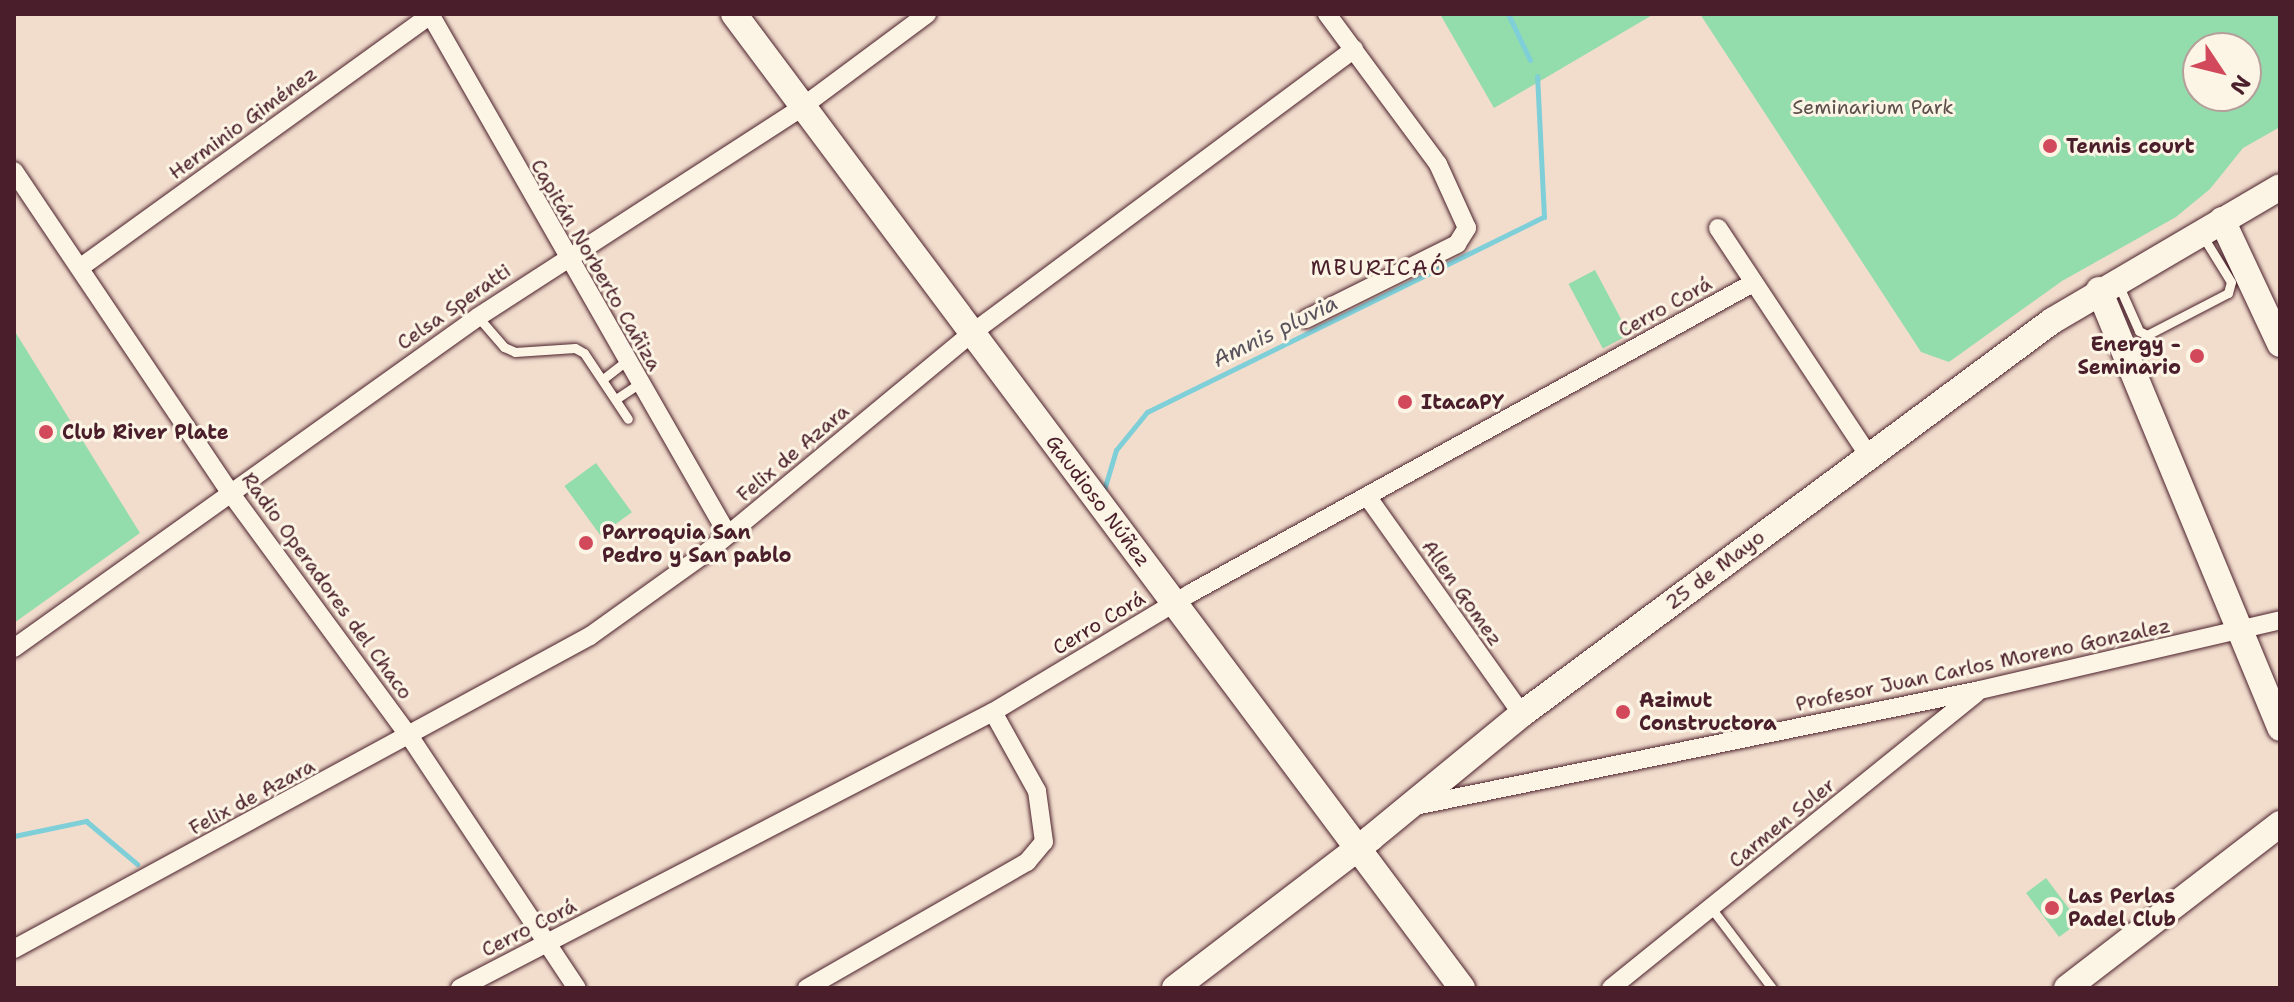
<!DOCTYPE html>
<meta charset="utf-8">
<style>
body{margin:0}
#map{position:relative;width:2294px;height:1002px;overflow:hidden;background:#f2ddcd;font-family:"Shantell Sans",sans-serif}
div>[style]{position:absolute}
.green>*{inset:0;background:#93dcac;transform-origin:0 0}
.stream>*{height:5px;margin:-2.5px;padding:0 2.5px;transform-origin:2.5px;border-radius:2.5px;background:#7fcfd8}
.roads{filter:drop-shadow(0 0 2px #4a1f2b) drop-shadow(0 0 2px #4a1f2b)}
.lane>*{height:9px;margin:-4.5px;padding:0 4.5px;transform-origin:4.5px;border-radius:4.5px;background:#fcf5e5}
.street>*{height:18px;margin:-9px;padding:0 9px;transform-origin:9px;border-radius:9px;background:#fcf5e5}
.secondary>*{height:26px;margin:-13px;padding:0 13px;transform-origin:13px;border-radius:13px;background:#fcf5e5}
.dots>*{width:22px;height:22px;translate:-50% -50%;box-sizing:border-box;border:4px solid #fcf5e5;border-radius:50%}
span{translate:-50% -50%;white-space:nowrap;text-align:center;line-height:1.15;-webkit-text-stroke:6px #fcf5e5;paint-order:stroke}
.park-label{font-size:20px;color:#5c4e4b}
.street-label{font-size:20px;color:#4a1f2b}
.poi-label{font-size:20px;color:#4a1f2b;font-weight:700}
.left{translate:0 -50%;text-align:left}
.right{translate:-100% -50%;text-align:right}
.neighbourhood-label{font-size:22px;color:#4a1f2b;letter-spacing:2px}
.water-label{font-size:22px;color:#5a545f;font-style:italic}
.frame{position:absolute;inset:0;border:16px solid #4a1f2b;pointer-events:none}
.north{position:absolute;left:2182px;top:32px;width:80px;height:80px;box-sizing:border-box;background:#fcf5e5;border:2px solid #b59f9b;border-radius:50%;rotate:125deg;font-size:22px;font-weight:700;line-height:32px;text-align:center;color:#4a1f2b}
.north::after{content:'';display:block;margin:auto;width:28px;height:36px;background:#d1495b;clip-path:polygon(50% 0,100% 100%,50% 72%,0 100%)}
</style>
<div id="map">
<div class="green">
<i style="clip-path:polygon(1440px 14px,1654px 14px,1494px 108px)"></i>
<i style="clip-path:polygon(evenodd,1700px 14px,2280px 14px,2280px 127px,2243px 148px,2210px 189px,2176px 217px,2062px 281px,1949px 362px,1921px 352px,1700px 14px,2198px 48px,2246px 48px,2246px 96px,2198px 96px,2198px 48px)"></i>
<i style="left:1595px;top:270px;width:73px;height:30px;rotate:62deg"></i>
<i style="clip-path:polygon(14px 330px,140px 533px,14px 623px)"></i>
<i style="left:596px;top:463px;width:61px;height:39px;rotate:54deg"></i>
<i style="left:2046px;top:878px;width:55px;height:25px;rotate:53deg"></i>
</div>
<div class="stream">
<i style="left:1508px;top:14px;width:51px;rotate:64.4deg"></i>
<i style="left:1104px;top:490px;width:42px;rotate:-73.3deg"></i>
<i style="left:1116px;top:450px;width:49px;rotate:-50.8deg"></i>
<i style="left:1147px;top:412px;width:442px;rotate:-26.2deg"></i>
<i style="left:1544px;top:217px;width:141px;rotate:-92.8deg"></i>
<i style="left:14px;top:836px;width:74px;rotate:-11.8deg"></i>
<i style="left:86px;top:821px;width:67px;rotate:40.1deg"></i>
</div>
<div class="roads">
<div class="lane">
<i style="left:2119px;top:286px;width:49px;rotate:66deg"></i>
<i style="left:2139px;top:331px;width:9px;rotate:27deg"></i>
<i style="left:2147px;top:335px;width:91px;rotate:-27.4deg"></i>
<i style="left:2228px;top:293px;width:11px;rotate:-75deg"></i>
<i style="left:2231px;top:282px;width:55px;rotate:-121.7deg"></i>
<i style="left:478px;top:317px;width:40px;rotate:49deg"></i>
<i style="left:504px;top:347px;width:12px;rotate:24deg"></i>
<i style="left:515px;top:352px;width:60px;rotate:-3.8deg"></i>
<i style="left:575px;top:348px;width:10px;rotate:29deg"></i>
<i style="left:584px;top:353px;width:79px;rotate:56.3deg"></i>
<i style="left:603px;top:379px;width:28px;rotate:-38deg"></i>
<i style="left:616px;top:399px;width:27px;rotate:-34deg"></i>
<i style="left:1712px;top:909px;width:99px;rotate:52.8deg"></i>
</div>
<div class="street">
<i style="left:430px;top:14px;width:600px;rotate:60.23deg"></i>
<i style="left:14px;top:171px;width:386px;rotate:56.1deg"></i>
<i style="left:229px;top:491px;width:305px;rotate:53.7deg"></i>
<i style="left:410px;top:737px;width:301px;rotate:56.4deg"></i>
<i style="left:1718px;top:228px;width:272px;rotate:56.5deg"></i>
<i style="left:81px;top:267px;width:430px;rotate:-35.8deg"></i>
<i style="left:1306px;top:319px;width:169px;rotate:-26.4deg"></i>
<i style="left:1457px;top:244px;width:19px;rotate:-58deg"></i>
<i style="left:1467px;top:228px;width:70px;rotate:-114.4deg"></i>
<i style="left:1438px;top:164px;width:187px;rotate:-126.5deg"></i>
<i style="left:1367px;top:496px;width:267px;rotate:54.6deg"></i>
<i style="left:14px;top:648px;width:570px;rotate:-35.5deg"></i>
<i style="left:478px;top:317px;width:386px;rotate:-32.9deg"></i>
<i style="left:802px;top:107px;width:156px;rotate:-36.6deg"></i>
<i style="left:1415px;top:806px;width:577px;rotate:-11.6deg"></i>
<i style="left:1980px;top:690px;width:308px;rotate:-13.1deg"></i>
<i style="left:14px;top:949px;width:656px;rotate:-28.52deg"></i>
<i style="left:590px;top:636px;width:143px;rotate:-35.6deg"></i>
<i style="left:706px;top:553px;width:345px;rotate:-39.6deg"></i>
<i style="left:972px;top:333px;width:476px;rotate:-36.6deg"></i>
<i style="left:460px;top:988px;width:600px;rotate:-27.38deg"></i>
<i style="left:993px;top:712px;width:231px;rotate:-31deg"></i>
<i style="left:1191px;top:593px;width:642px;rotate:-28.88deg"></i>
<i style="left:807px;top:988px;width:254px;rotate:-29.8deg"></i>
<i style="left:1027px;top:862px;width:26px;rotate:-50deg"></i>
<i style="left:1044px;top:842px;width:51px;rotate:-97.8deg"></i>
<i style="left:1037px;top:791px;width:90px;rotate:-119.1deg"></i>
<i style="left:1611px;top:988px;width:469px;rotate:-38.9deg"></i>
</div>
<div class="secondary">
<i style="left:734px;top:14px;width:1216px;rotate:53.22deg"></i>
<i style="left:2222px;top:220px;width:137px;rotate:64.9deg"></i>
<i style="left:2099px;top:290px;width:474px;rotate:67.5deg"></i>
<i style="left:1175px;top:988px;width:247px;rotate:-37.4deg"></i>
<i style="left:1371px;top:838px;width:195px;rotate:-39.4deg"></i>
<i style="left:1522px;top:714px;width:660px;rotate:-36.56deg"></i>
<i style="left:2052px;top:321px;width:264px;rotate:-30.4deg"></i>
<i style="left:2067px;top:988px;width:269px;rotate:-37.6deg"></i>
</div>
</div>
<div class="dots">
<i style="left:2050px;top:146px;background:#d1495b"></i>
<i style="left:2197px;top:356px;background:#d1495b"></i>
<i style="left:1405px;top:402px;background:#d1495b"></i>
<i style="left:46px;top:432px;background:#d1495b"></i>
<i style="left:586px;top:543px;background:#d1495b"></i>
<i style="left:1623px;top:712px;background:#d1495b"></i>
<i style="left:2052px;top:908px;background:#d1495b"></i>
</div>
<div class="park-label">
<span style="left:1873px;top:107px">Seminarium Park</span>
</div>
<div class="street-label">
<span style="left:243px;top:123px;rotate:-36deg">Herminio Giménez</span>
<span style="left:596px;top:265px;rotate:60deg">Capitán Norberto Cañiza</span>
<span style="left:454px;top:307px;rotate:-35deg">Celsa Speratti</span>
<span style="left:1665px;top:307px;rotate:-29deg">Cerro Corá</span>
<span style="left:793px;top:453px;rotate:-40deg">Felix de Azara</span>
<span style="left:1098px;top:501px;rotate:53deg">Gaudioso Núñez</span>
<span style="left:1715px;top:570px;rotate:-37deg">25 de Mayo</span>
<span style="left:327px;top:586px;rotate:54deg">Radio Operadores del Chaco</span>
<span style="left:1462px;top:593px;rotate:55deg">Allen Gomez</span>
<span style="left:1099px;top:623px;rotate:-31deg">Cerro Corá</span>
<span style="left:1983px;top:665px;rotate:-12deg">Profesor Juan Carlos Moreno Gonzalez</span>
<span style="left:252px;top:797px;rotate:-28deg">Felix de Azara</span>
<span style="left:1782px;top:823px;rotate:-39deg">Carmen Soler</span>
<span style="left:529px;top:928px;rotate:-27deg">Cerro Corá</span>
</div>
<div class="poi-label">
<span class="left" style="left:2066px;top:146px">Tennis court</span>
<span class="right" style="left:2181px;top:356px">Energy -<br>Seminario</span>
<span class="left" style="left:1421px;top:402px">ItacaPY</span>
<span class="left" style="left:62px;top:432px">Club River Plate</span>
<span class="left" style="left:602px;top:544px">Parroquia San<br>Pedro y San pablo</span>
<span class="left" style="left:1639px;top:712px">Azimut<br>Constructora</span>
<span class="left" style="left:2068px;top:908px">Las Perlas<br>Padel Club</span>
</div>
<div class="neighbourhood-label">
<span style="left:1379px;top:268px">MBURICAÓ</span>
</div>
<div class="water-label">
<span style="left:1275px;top:331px;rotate:-26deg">Amnis pluvia</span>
</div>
<div class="frame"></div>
<div class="north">N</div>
</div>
